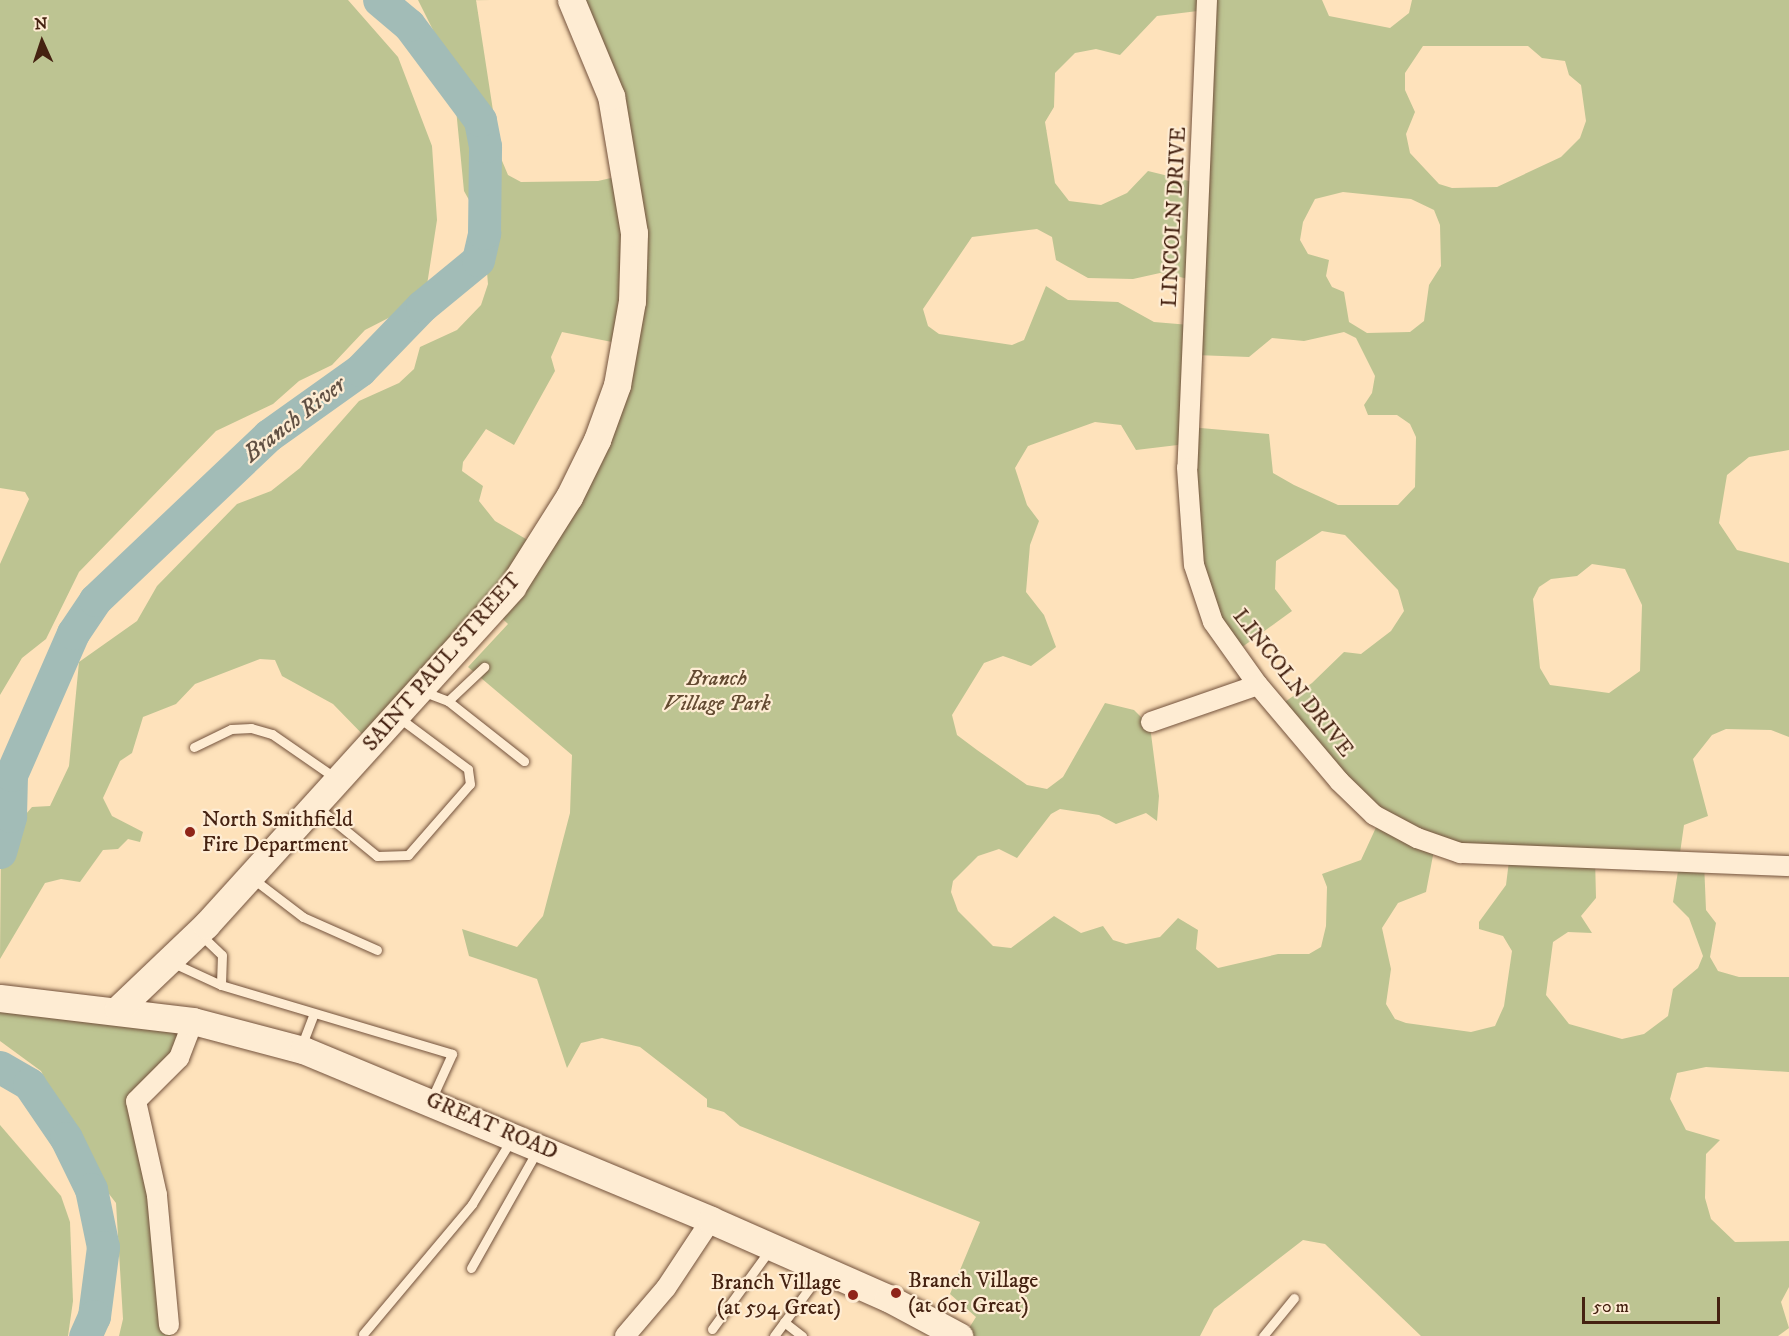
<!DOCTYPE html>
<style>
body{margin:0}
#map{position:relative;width:1789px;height:1336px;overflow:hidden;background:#fee2bb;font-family:"IM FELL DW Pica",serif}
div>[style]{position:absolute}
.green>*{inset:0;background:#bdc492}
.river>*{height:33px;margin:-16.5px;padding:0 16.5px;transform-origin:16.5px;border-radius:16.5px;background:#a2bcb7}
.roads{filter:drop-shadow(0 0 2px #73523c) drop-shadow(0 0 2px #73523c)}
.service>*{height:9px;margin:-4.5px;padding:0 4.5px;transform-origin:4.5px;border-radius:4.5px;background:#feecd3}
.minor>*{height:20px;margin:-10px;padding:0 10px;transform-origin:10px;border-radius:10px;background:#feecd3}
.secondary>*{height:27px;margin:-13.5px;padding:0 13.5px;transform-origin:13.5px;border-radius:13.5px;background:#feecd3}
.dots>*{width:16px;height:16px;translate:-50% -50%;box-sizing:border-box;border:3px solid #feecd3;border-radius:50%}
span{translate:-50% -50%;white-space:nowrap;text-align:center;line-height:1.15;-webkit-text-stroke:4.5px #feecd3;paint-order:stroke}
.street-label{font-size:22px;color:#452211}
.park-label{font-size:22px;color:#634a31;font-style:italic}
.poi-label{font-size:22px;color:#452211}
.left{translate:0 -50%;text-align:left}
.right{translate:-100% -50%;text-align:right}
.water-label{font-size:24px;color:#615043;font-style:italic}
.north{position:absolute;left:12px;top:12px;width:60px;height:60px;-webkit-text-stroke:4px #feecd3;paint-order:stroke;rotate:357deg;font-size:16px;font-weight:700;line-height:24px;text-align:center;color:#452211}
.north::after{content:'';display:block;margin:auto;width:21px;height:27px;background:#452211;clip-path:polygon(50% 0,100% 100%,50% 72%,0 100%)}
.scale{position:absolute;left:1582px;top:1297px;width:138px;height:27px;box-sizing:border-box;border:3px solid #452211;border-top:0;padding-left:8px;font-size:18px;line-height:21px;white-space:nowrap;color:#452211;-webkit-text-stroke:4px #feecd3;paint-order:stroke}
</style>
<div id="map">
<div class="green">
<i style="clip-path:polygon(0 0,348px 0,398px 57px,432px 146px,437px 220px,427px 285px,404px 310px,365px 330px,332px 365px,299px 381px,273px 404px,216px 431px,79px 572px,46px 639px,22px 658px,0 695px,0 564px,29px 499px,25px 492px,0 488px)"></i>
<i style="clip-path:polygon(evenodd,418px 0,476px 0,500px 156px,508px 175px,521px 182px,598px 181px,624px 175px,573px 0,1322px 0,1329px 16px,1390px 28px,1409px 13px,1412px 0,1789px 0,1789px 450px,1749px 457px,1727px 475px,1719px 523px,1737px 550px,1789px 563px,1789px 737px,1771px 730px,1726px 729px,1712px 735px,1693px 759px,1708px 816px,1684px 825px,1680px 853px,1704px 862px,1706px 910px,1716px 923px,1710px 957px,1718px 971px,1739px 977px,1789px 977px,1789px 1072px,1706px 1067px,1677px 1073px,1670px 1099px,1686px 1130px,1720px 1140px,1706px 1154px,1705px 1198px,1711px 1219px,1735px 1242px,1789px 1241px,1789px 1287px,1781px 1302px,1789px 1328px,1778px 1336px,1421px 1336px,1325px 1244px,1303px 1240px,1214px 1309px,1200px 1336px,964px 1336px,976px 1317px,950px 1294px,980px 1222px,740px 1126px,724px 1112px,707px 1107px,707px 1099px,640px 1047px,602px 1038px,581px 1043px,567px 1068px,537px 979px,469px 956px,462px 929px,517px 947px,543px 916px,570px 813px,572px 755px,468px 667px,508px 624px,491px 608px,369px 741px,333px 704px,282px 676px,275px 660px,260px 659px,195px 684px,176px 704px,143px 717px,132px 753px,120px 761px,103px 798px,112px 816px,143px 832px,140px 842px,128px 839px,118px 849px,103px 850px,80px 882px,61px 879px,45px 883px,0 959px,1px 843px,32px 807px,50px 806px,69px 766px,79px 662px,137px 621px,157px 586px,237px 504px,271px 491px,300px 468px,359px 401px,399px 383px,414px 369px,420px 347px,457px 330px,481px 305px,488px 284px,483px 225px,464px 191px,452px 68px,418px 0,1206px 10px,1197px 183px,1148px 171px,1127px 193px,1101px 205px,1069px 201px,1055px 183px,1045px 122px,1054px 107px,1055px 73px,1075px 53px,1096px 49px,1120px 55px,1157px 16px,1206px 10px,418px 0,1423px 46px,1528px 46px,1542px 58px,1565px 61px,1569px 75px,1581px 85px,1586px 121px,1580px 138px,1561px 157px,1497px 187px,1452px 188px,1439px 184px,1410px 153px,1406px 134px,1415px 112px,1405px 90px,1405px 73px,1423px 46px,418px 0,1343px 192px,1411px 199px,1434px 210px,1440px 225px,1441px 266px,1429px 285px,1424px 321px,1410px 332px,1367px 333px,1349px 322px,1344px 292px,1332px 287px,1326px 276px,1329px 260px,1308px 254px,1300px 240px,1303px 222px,1315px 199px,1343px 192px,418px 0,1037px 229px,1052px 237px,1056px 260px,1088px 278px,1133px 279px,1160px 273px,1194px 280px,1190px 325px,1154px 322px,1118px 302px,1068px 300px,1046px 286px,1024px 340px,1012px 345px,939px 334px,928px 326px,923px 309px,972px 237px,1037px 229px,418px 0,562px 332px,622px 344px,567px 497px,531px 542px,495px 521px,479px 501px,483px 486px,462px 471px,463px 462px,486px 429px,514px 445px,555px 371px,551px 357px,562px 332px,418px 0,1344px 332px,1356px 338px,1375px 376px,1372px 393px,1364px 405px,1368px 415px,1397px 415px,1410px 424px,1416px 437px,1415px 487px,1398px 505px,1338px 505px,1294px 485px,1273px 473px,1269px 434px,1189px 427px,1195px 355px,1249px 357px,1272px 338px,1304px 341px,1344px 332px,418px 0,1095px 422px,1121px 425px,1136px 450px,1186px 444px,1194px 566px,1238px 650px,1292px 611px,1275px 589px,1276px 561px,1322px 531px,1345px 535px,1398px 590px,1404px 611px,1391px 631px,1361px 654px,1344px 652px,1312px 683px,1279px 706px,1379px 821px,1361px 860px,1322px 874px,1327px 887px,1326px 926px,1321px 947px,1309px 954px,1278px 954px,1218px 968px,1196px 949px,1198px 930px,1178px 918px,1160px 937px,1126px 944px,1113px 940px,1103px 926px,1081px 933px,1054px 916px,1011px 948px,993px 946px,958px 911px,951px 892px,953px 881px,978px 856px,999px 849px,1017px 858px,1051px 814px,1060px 809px,1099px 815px,1116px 824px,1146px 813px,1157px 821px,1159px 796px,1150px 726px,1134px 710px,1105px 703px,1063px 777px,1047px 789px,1027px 785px,977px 750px,957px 735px,952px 715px,984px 663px,1003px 656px,1031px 666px,1056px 647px,1044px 615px,1026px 592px,1030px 545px,1039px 521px,1027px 505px,1015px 468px,1028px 446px,1095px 422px,418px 0,1592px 564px,1625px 569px,1642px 605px,1640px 671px,1609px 693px,1550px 685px,1540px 668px,1533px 599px,1539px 587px,1551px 579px,1577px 576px,1592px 564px,418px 0,1435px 845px,1510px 853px,1506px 885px,1479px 922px,1479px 929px,1503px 936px,1512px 951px,1504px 1006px,1495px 1026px,1471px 1032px,1406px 1023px,1395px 1019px,1386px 1004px,1391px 969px,1382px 928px,1398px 903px,1426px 892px,1435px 845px,418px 0,1595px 858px,1679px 865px,1673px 902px,1689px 918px,1703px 956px,1698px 968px,1673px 989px,1668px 1016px,1644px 1034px,1622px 1039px,1569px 1024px,1546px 995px,1553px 942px,1568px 932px,1592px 933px,1581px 916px,1596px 898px,1595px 858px)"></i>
<i style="clip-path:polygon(0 1003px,182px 1022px,181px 1048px,138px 1097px,159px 1224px,171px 1336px,119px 1336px,123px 1319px,116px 1203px,89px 1168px,41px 1071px,0 1041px)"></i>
<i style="clip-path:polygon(0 1125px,61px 1196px,70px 1222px,73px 1301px,68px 1336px,0 1336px)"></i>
</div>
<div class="river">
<i style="left:0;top:852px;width:37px;rotate:-74deg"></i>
<i style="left:10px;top:816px;width:41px;rotate:-88.6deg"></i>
<i style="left:11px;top:775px;width:155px;rotate:-66.4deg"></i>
<i style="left:73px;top:633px;width:40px;rotate:-56deg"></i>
<i style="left:95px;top:600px;width:240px;rotate:-43.5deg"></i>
<i style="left:269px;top:435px;width:112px;rotate:-35.5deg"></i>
<i style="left:360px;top:370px;width:89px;rotate:-45.9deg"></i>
<i style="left:422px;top:306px;width:72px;rotate:-39.4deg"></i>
<i style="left:478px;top:260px;width:28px;rotate:-77deg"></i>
<i style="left:484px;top:233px;width:87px;rotate:-89.3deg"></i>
<i style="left:485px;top:146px;width:26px;rotate:-101deg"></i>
<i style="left:480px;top:120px;width:119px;rotate:-126.8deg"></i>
<i style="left:409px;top:25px;width:39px;rotate:-140deg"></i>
<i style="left:0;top:1067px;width:34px;rotate:30deg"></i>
<i style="left:29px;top:1084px;width:65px;rotate:55.6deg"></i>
<i style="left:66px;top:1138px;width:57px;rotate:63.9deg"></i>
<i style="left:91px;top:1189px;width:59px;rotate:78.3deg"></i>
<i style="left:103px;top:1247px;width:70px;rotate:97.4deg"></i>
<i style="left:94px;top:1316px;width:22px;rotate:114deg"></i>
</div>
<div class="roads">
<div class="service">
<i style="left:422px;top:691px;width:28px;rotate:21deg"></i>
<i style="left:448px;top:701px;width:50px;rotate:-43.4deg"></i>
<i style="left:448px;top:701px;width:97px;rotate:38.3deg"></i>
<i style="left:194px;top:747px;width:41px;rotate:-25.9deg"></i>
<i style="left:231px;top:729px;width:20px;rotate:-3deg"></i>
<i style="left:251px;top:728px;width:22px;rotate:16deg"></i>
<i style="left:272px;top:734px;width:79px;rotate:34.7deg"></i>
<i style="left:317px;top:807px;width:77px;rotate:39.2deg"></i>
<i style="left:377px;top:856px;width:31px;rotate:-2deg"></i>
<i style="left:408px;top:855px;width:94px;rotate:-48.9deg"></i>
<i style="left:470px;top:784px;width:15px;rotate:-98deg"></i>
<i style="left:468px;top:769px;width:87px;rotate:-143.4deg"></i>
<i style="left:252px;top:878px;width:64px;rotate:37.4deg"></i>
<i style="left:303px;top:917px;width:81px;rotate:24deg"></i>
<i style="left:200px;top:934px;width:30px;rotate:44deg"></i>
<i style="left:222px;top:955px;width:30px;rotate:92deg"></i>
<i style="left:221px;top:985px;width:241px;rotate:16.6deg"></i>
<i style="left:452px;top:1054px;width:51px;rotate:114.5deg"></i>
<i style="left:171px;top:962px;width:55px;rotate:24.7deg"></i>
<i style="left:301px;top:1047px;width:36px;rotate:-69deg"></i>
<i style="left:471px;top:1268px;width:134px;rotate:-60.6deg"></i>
<i style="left:784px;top:1322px;width:23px;rotate:38deg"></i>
<i style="left:712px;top:1329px;width:100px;rotate:-53.9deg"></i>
<i style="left:363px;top:1334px;width:170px;rotate:-50deg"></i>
<i style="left:472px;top:1204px;width:75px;rotate:-58.6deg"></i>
<i style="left:774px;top:1336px;width:81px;rotate:-53.6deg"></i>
<i style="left:1263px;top:1336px;width:49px;rotate:-50.8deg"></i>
</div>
<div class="minor">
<i style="left:1207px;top:0;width:468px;rotate:92.4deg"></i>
<i style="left:1187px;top:468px;width:97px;rotate:85.9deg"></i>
<i style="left:1194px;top:565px;width:60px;rotate:71.6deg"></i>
<i style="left:1213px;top:622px;width:77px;rotate:54.5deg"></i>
<i style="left:1258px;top:685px;width:126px;rotate:49.8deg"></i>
<i style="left:1339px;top:781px;width:49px;rotate:44.2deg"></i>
<i style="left:1374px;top:815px;width:49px;rotate:28.1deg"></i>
<i style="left:1417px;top:838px;width:46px;rotate:19.2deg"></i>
<i style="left:1460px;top:853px;width:329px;rotate:2.3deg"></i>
<i style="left:1151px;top:722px;width:113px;rotate:-19.1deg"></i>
<i style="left:169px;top:1325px;width:131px;rotate:-95.3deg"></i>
<i style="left:157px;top:1195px;width:96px;rotate:-102.6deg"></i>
<i style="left:136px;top:1101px;width:61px;rotate:-45deg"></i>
<i style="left:179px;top:1058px;width:40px;rotate:-69deg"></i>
<i style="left:625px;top:1336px;width:63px;rotate:-49.5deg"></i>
<i style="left:666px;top:1288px;width:82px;rotate:-56.5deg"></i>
</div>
<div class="secondary">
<i style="left:0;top:998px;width:194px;rotate:6.8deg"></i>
<i style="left:193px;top:1021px;width:114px;rotate:14.8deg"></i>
<i style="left:303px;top:1050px;width:442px;rotate:22.6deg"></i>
<i style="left:711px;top:1220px;width:193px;rotate:23.8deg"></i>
<i style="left:888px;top:1298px;width:81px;rotate:28.2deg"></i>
<i style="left:118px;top:1009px;width:122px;rotate:-43.7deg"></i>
<i style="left:206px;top:925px;width:456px;rotate:-47.8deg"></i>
<i style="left:512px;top:587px;width:107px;rotate:-57.7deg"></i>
<i style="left:569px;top:497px;width:64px;rotate:-63.8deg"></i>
<i style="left:597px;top:440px;width:59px;rotate:-70deg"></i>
<i style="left:617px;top:385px;width:85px;rotate:-79.9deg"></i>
<i style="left:632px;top:301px;width:68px;rotate:-88.3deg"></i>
<i style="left:634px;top:233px;width:139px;rotate:-99.5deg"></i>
<i style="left:611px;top:96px;width:104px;rotate:-112.6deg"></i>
</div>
</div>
<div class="dots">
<i style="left:190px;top:832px;background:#8f2418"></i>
<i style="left:896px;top:1293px;background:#8f2418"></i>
<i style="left:853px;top:1295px;background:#8f2418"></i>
</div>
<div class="street-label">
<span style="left:1174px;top:217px;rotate:-87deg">LINCOLN DRIVE</span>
<span style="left:442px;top:662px;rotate:-49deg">SAINT PAUL STREET</span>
<span style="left:1293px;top:683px;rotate:52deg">LINCOLN DRIVE</span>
<span style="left:492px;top:1126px;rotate:23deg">GREAT ROAD</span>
</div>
<div class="park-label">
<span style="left:717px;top:691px">Branch<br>Village Park</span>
</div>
<div class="poi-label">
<span class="left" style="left:202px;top:832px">North Smithfield<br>Fire Department</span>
<span class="left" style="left:908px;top:1293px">Branch Village<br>(at 601 Great)</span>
<span class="right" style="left:841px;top:1295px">Branch Village<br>(at 594 Great)</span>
</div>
<div class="water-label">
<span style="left:295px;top:420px;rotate:-38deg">Branch River</span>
</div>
<div class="north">N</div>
<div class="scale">50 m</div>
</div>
